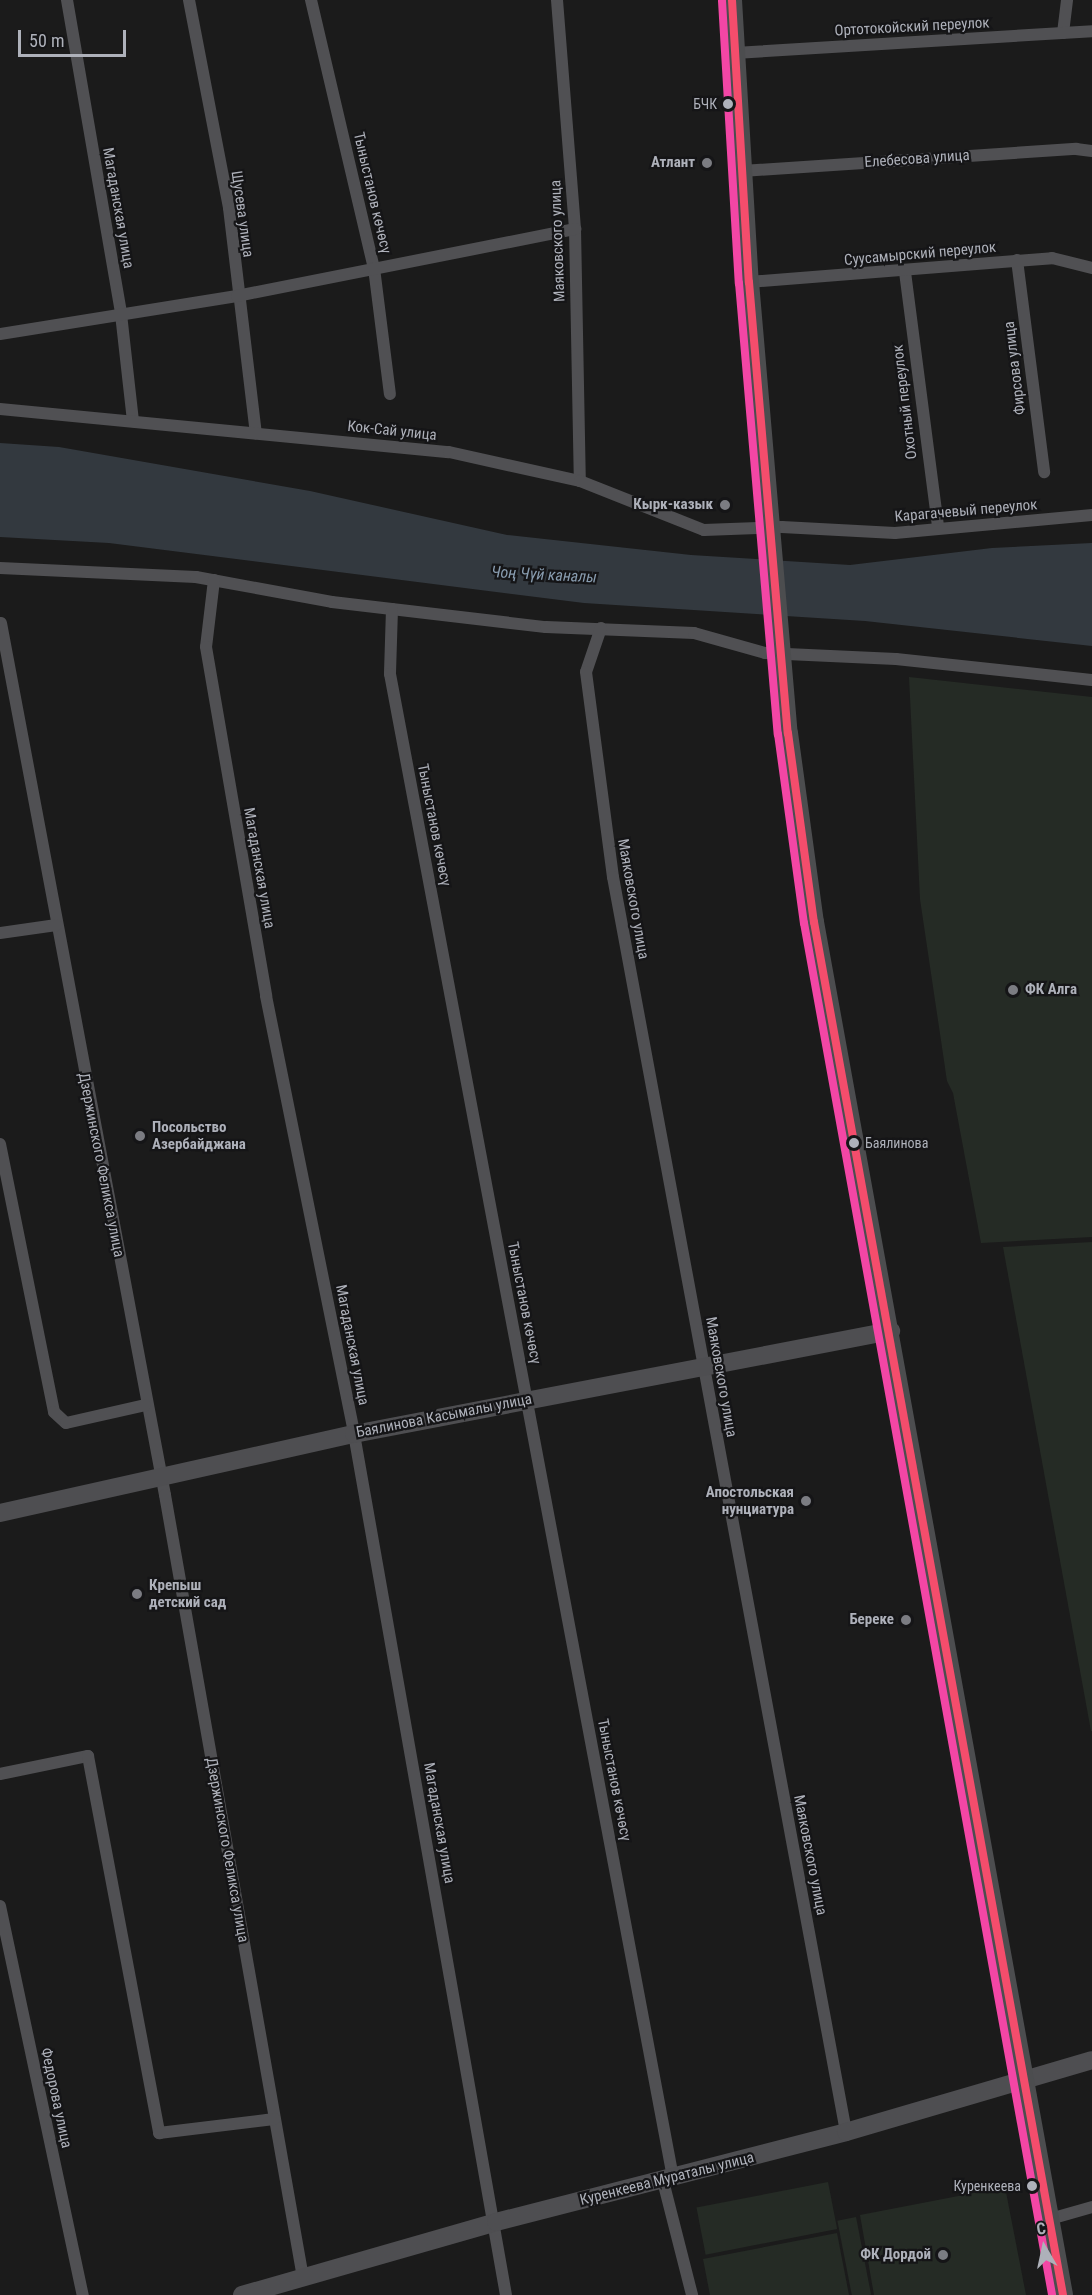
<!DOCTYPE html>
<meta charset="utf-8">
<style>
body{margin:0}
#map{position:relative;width:1092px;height:2295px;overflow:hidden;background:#1b1b1b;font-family:"Roboto Condensed",sans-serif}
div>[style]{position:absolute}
.green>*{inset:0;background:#252b25;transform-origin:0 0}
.water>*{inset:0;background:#33393f}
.street>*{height:12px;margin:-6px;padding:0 6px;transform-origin:6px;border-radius:6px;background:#505053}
.secondary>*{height:18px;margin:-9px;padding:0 9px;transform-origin:9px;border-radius:9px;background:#4e4e51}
.primary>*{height:20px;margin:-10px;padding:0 10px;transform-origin:10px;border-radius:10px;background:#4c4d4f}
.bus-1>*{height:8px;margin:-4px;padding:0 4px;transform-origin:4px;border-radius:4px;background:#f44d6c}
.bus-2>*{height:8px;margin:-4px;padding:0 4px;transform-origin:4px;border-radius:4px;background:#f346a5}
.dots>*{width:16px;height:16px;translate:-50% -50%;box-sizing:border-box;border:3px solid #151517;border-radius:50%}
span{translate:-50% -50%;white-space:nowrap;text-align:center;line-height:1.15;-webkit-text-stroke:4.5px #151517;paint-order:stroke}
.bus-label{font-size:14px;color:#aeb1ba}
.right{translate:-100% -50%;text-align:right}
.left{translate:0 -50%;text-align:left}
.street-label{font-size:15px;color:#aeb1ba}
.poi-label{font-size:15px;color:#aeb1ba;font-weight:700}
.water-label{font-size:16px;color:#899db0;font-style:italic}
.north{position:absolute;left:1014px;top:2217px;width:60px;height:60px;-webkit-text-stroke:4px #151517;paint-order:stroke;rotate:351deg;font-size:16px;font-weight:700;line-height:24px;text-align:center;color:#aeb1ba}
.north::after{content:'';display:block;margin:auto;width:21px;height:27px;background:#aeb1ba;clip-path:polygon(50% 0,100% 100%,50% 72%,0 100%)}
.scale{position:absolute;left:18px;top:30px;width:108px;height:27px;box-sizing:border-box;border:3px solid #aeb1ba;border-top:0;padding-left:8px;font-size:18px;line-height:21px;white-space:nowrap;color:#aeb1ba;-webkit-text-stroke:4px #151517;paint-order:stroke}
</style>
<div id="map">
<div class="green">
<i style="clip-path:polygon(909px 677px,1092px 697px,1092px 1237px,981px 1243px,953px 1093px,947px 1081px,920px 899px)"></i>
<i style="clip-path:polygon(1092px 1242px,1092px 1731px,1091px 1731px,1003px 1247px)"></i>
<i style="left:828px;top:2182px;width:48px;height:134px;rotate:79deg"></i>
<i style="clip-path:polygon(1005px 2187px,1026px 2295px,874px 2295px,860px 2215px)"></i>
<i style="left:856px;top:2217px;width:79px;height:19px;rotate:79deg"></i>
<i style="clip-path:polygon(837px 2233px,849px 2295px,710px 2295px,703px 2259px)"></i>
</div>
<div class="water">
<i style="clip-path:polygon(0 443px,59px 447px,310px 491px,507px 535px,691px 555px,850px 565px,992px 548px,1092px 543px,1092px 646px,865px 621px,584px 603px,109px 543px,0 537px)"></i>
</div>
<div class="street">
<i style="left:67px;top:0;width:319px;rotate:80.2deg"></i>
<i style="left:121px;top:314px;width:108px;rotate:83.6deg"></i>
<i style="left:189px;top:0;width:212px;rotate:79.1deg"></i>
<i style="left:229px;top:208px;width:227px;rotate:83.2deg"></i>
<i style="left:311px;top:0;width:275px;rotate:76.8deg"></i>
<i style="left:374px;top:268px;width:127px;rotate:82.8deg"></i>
<i style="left:557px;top:0;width:230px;rotate:85.5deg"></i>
<i style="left:575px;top:229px;width:252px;rotate:88.9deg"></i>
<i style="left:1063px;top:33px;width:33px;rotate:-83deg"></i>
<i style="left:735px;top:53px;width:358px;rotate:-3.5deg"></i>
<i style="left:742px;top:171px;width:335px;rotate:-3.8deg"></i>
<i style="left:1076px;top:149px;width:16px;rotate:7deg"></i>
<i style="left:1017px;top:260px;width:214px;rotate:82.7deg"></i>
<i style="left:905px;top:272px;width:257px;rotate:82.6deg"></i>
<i style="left:749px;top:282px;width:304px;rotate:-4.5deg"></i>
<i style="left:1052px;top:258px;width:41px;rotate:14deg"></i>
<i style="left:0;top:334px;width:240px;rotate:-9.1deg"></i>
<i style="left:237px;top:296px;width:345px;rotate:-11.2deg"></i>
<i style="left:0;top:409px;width:451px;rotate:5.5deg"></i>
<i style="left:449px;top:452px;width:134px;rotate:12.5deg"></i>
<i style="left:580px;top:481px;width:133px;rotate:21.6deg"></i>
<i style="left:704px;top:530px;width:78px;rotate:-2.2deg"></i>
<i style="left:782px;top:527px;width:113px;rotate:3deg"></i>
<i style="left:895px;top:533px;width:198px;rotate:-5.2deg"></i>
<i style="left:0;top:568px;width:196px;rotate:2.6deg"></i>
<i style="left:196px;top:577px;width:138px;rotate:10.4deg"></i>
<i style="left:332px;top:602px;width:215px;rotate:6.7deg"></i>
<i style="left:546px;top:627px;width:148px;rotate:2.3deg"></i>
<i style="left:694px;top:633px;width:74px;rotate:15.7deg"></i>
<i style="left:765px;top:653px;width:131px;rotate:2.6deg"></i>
<i style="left:896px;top:659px;width:197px;rotate:6.1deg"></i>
<i style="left:214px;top:580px;width:67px;rotate:96.8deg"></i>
<i style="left:206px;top:647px;width:354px;rotate:80.2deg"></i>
<i style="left:266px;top:996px;width:447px;rotate:78.6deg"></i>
<i style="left:354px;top:1434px;width:874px;rotate:79.99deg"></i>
<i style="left:392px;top:609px;width:65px;rotate:91.8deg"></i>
<i style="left:390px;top:674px;width:1530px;rotate:79.34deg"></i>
<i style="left:1px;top:623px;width:887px;rotate:79.35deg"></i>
<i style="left:165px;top:1495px;width:795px;rotate:80deg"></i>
<i style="left:601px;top:628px;width:46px;rotate:108.8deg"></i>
<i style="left:586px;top:672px;width:207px;rotate:82.5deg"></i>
<i style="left:613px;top:877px;width:1276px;rotate:79.48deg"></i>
<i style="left:0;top:933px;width:57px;rotate:-8.1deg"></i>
<i style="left:0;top:1144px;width:273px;rotate:78.6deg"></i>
<i style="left:54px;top:1412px;width:16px;rotate:43deg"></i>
<i style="left:66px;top:1423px;width:81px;rotate:-12.8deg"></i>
<i style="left:0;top:1774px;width:90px;rotate:-11.6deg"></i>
<i style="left:88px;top:1756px;width:384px;rotate:79.3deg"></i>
<i style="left:159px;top:2133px;width:116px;rotate:-6.9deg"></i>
<i style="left:0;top:1906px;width:398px;rotate:78deg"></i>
<i style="left:663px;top:2181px;width:118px;rotate:75.7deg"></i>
<i style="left:1050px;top:2219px;width:44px;rotate:-15.9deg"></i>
</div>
<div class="secondary">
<i style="left:0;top:1513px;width:363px;rotate:-12.6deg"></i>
<i style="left:354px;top:1434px;width:547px;rotate:-10.86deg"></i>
<i style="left:242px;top:2295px;width:264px;rotate:-16deg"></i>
<i style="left:496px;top:2222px;width:361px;rotate:-14.4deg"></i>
<i style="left:846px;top:2132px;width:256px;rotate:-16.3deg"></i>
</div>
<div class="primary">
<i style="left:732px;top:0;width:283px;rotate:86.6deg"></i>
<i style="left:749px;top:282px;width:453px;rotate:85.1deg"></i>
<i style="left:788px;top:733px;width:191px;rotate:82.2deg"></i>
<i style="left:814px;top:922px;width:1395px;rotate:79.72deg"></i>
</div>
<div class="bus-1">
<i style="left:732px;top:0;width:283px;rotate:86.6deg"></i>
<i style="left:749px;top:282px;width:453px;rotate:85.1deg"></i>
<i style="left:788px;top:733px;width:191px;rotate:82.2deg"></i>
<i style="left:814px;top:922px;width:1395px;rotate:79.72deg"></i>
</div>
<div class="bus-2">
<i style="left:722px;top:1px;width:283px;rotate:86.6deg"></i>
<i style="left:739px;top:283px;width:453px;rotate:85.1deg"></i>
<i style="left:778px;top:734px;width:191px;rotate:82.2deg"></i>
<i style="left:804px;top:923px;width:1394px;rotate:79.75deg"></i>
</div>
<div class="dots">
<i style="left:728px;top:104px;background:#aeb1ba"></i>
<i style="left:707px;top:163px;background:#7b7c82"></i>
<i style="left:725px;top:505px;background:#7b7c82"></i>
<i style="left:1013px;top:990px;background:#7b7c82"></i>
<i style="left:140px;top:1136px;background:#7b7c82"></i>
<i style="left:854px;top:1143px;background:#aeb1ba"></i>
<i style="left:806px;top:1501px;background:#7b7c82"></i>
<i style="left:137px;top:1594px;background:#7b7c82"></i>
<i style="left:906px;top:1620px;background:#7b7c82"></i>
<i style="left:1032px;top:2186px;background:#aeb1ba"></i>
<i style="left:943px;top:2255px;background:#7b7c82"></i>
</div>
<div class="bus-label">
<span class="right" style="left:717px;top:104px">БЧК</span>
<span class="left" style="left:865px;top:1143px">Баялинова</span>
<span class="right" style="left:1021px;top:2186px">Куренкеева</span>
</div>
<div class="street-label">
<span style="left:912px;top:27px;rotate:-3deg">Ортотокойский переулок</span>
<span style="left:917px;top:159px;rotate:-4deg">Елебесова улица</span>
<span style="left:372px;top:193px;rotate:77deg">Тыныстанов көчөсү</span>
<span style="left:118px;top:208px;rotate:80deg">Магаданская улица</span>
<span style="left:242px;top:214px;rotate:82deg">Щусева улица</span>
<span style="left:558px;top:241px;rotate:-92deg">Маяковского улица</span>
<span style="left:920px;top:254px;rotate:-5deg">Суусамырский переулок</span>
<span style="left:1015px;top:368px;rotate:-97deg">Фирсова улица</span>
<span style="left:905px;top:402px;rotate:-97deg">Охотный переулок</span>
<span style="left:392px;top:431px;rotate:6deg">Кок-Сай улица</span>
<span style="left:966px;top:511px;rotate:-5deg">Карагачевый переулок</span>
<span style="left:434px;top:825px;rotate:79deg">Тыныстанов көчөсү</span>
<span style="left:259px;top:868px;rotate:80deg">Магаданская улица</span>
<span style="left:633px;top:899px;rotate:80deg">Маяковского улица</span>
<span style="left:101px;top:1165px;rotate:79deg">Дзержинского Феликса улица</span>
<span style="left:524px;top:1303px;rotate:79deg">Тыныстанов көчөсү</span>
<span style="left:352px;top:1345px;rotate:79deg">Магаданская улица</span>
<span style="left:721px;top:1377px;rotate:80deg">Маяковского улица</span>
<span style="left:444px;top:1416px;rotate:-11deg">Баялинова Касымалы улица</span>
<span style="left:614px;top:1780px;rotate:79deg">Тыныстанов көчөсү</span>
<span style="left:439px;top:1823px;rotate:80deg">Магаданская улица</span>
<span style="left:227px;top:1850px;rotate:80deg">Дзержинского Феликса улица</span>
<span style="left:810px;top:1855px;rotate:79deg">Маяковского улица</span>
<span style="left:56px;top:2098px;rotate:78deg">Федорова улица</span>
<span style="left:667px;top:2179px;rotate:-14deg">Куренкеева Мураталы улица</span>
</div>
<div class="poi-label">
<span class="right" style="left:695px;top:163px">Атлант</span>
<span class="right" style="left:713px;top:505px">Кырк-казык</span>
<span class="left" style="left:1025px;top:990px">ФК Алга</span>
<span class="left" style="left:152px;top:1136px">Посольство<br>Азербайджана</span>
<span class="right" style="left:794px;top:1501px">Апостольская<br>нунциатура</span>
<span class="left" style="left:149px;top:1594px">Крепыш<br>детский сад</span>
<span class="right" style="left:894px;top:1620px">Береке</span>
<span class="right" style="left:931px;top:2255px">ФК Дордой</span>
</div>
<div class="water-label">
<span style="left:544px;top:575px;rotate:3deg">Чоң Чүй каналы</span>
</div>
<div class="north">С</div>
<div class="scale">50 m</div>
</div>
